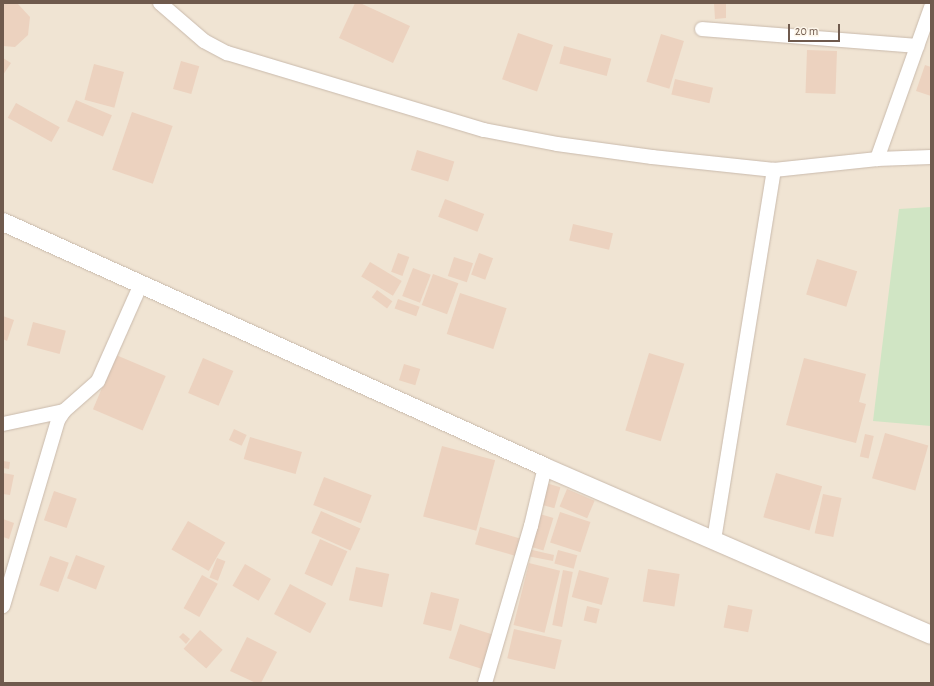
<!DOCTYPE html>
<style>
body{margin:0}
#map{position:relative;width:934px;height:686px;overflow:hidden;background:#f9f2e4;font-family:"Alegreya Sans",sans-serif}
div>[style]{position:absolute}
.residential>*{inset:0;background:#f0e4d3;transform-origin:0 0}
.green>*{inset:0;background:#d0e5c4}
.building>*{inset:0;background:#ecd2bf;transform-origin:0 0}
.roads{filter:drop-shadow(0 0 1px #c9baac) drop-shadow(0 0 1px #c9baac)}
.minor>*{height:14px;margin:-7px;padding:0 7px;transform-origin:7px;border-radius:7px;background:#fff}
.tertiary>*{height:18px;margin:-9px;padding:0 9px;transform-origin:9px;border-radius:9px;background:#fff}
span{translate:-50% -50%;white-space:nowrap;text-align:center;line-height:1.15;-webkit-text-stroke:4px #fdf6ea;paint-order:stroke}
.frame{position:absolute;inset:0;border:4px solid #6f5a4d;pointer-events:none}
.scale{position:absolute;left:788px;top:24px;width:52px;height:18px;box-sizing:border-box;border:2px solid #6f5a4d;border-top:0;padding-left:5px;font-size:12px;line-height:14px;white-space:nowrap;color:#6f5a4d;-webkit-text-stroke:3px #fdf6ea;paint-order:stroke}
</style>
<div id="map">
<div class="residential">
<i style="left:3px;top:3px;width:928px;height:680px"></i>
</div>
<div class="green">
<i style="clip-path:polygon(931px 207px,931px 426px,873px 421px,899px 209px)"></i>
</div>
<div class="building">
<i style="clip-path:polygon(3px 3px,18px 4px,30px 17px,28px 35px,15px 47px,3px 46px)"></i>
<i style="clip-path:polygon(355px 3px,360px 3px,410px 26px,393px 63px,339px 38px)"></i>
<i style="clip-path:polygon(714px 3px,726px 3px,726px 18px,715px 19px)"></i>
<i style="left:518px;top:33px;width:37px;height:49px;rotate:19deg"></i>
<i style="left:661px;top:34px;width:24px;height:50px;rotate:17deg"></i>
<i style="left:564px;top:46px;width:49px;height:18px;rotate:15deg"></i>
<i style="left:807px;top:50px;width:30px;height:43px;rotate:2deg"></i>
<i style="clip-path:polygon(3px 58px,11px 63px,3px 75px)"></i>
<i style="left:181px;top:61px;width:19px;height:29px;rotate:16deg"></i>
<i style="left:94px;top:64px;width:31px;height:37px;rotate:15deg"></i>
<i style="clip-path:polygon(925px 65px,931px 67px,931px 96px,916px 91px)"></i>
<i style="left:675px;top:79px;width:39px;height:16px;rotate:13deg"></i>
<i style="left:76px;top:100px;width:39px;height:23px;rotate:23deg"></i>
<i style="left:16px;top:103px;width:50px;height:17px;rotate:29deg"></i>
<i style="left:132px;top:112px;width:43px;height:61px;rotate:19deg"></i>
<i style="left:417px;top:150px;width:39px;height:21px;rotate:17deg"></i>
<i style="left:445px;top:199px;width:42px;height:19px;rotate:21deg"></i>
<i style="left:573px;top:224px;width:41px;height:17px;rotate:13deg"></i>
<i style="left:398px;top:253px;width:12px;height:20px;rotate:20deg"></i>
<i style="left:479px;top:253px;width:15px;height:23px;rotate:20deg"></i>
<i style="left:454px;top:257px;width:20px;height:20px;rotate:18deg"></i>
<i style="left:817px;top:259px;width:42px;height:37px;rotate:17deg"></i>
<i style="left:370px;top:262px;width:37px;height:17px;rotate:31deg"></i>
<i style="left:413px;top:268px;width:19px;height:30px;rotate:21deg"></i>
<i style="left:433px;top:274px;width:27px;height:33px;rotate:20deg"></i>
<i style="left:377px;top:290px;width:19px;height:9px;rotate:36deg"></i>
<i style="left:460px;top:293px;width:49px;height:43px;rotate:18deg"></i>
<i style="left:398px;top:299px;width:23px;height:10px;rotate:20deg"></i>
<i style="clip-path:polygon(3px 316px,14px 320px,7px 341px,3px 339px)"></i>
<i style="left:33px;top:322px;width:34px;height:24px;rotate:15deg"></i>
<i style="left:649px;top:353px;width:37px;height:81px;rotate:17deg"></i>
<i style="left:116px;top:355px;width:54px;height:59px;rotate:23deg"></i>
<i style="left:203px;top:358px;width:33px;height:38px;rotate:23deg"></i>
<i style="clip-path:polygon(804px 358px,866px 374px,859px 402px,866px 404px,856px 443px,786px 425px)"></i>
<i style="left:404px;top:364px;width:17px;height:17px;rotate:17deg"></i>
<i style="left:234px;top:429px;width:14px;height:12px;rotate:25deg"></i>
<i style="left:885px;top:433px;width:45px;height:47px;rotate:16deg"></i>
<i style="left:865px;top:434px;width:9px;height:23px;rotate:13deg"></i>
<i style="left:250px;top:437px;width:54px;height:23px;rotate:16deg"></i>
<i style="left:442px;top:446px;width:55px;height:73px;rotate:15deg"></i>
<i style="clip-path:polygon(3px 461px,10px 462px,9px 469px,3px 468px)"></i>
<i style="clip-path:polygon(3px 473px,14px 475px,10px 495px,3px 494px)"></i>
<i style="left:776px;top:473px;width:48px;height:46px;rotate:16deg"></i>
<i style="left:324px;top:477px;width:51px;height:30px;rotate:21deg"></i>
<i style="left:546px;top:483px;width:15px;height:22px;rotate:16deg"></i>
<i style="left:567px;top:489px;width:30px;height:19px;rotate:23deg"></i>
<i style="left:54px;top:491px;width:24px;height:31px;rotate:19deg"></i>
<i style="left:823px;top:494px;width:19px;height:40px;rotate:12deg"></i>
<i style="left:321px;top:511px;width:43px;height:24px;rotate:24deg"></i>
<i style="left:560px;top:512px;width:32px;height:32px;rotate:18deg"></i>
<i style="left:540px;top:514px;width:14px;height:34px;rotate:17deg"></i>
<i style="clip-path:polygon(3px 519px,14px 523px,9px 539px,3px 537px)"></i>
<i style="left:188px;top:521px;width:43px;height:33px;rotate:30deg"></i>
<i style="left:480px;top:527px;width:47px;height:18px;rotate:16deg"></i>
<i style="left:320px;top:539px;width:30px;height:38px;rotate:24deg"></i>
<i style="clip-path:polygon(528px 549px,554px 555px,553px 561px,527px 556px)"></i>
<i style="left:558px;top:550px;width:20px;height:14px;rotate:15deg"></i>
<i style="left:76px;top:555px;width:31px;height:25px;rotate:21deg"></i>
<i style="left:50px;top:556px;width:20px;height:31px;rotate:20deg"></i>
<i style="left:217px;top:558px;width:9px;height:21px;rotate:21deg"></i>
<i style="left:529px;top:563px;width:32px;height:64px;rotate:14deg"></i>
<i style="left:245px;top:564px;width:30px;height:25px;rotate:30deg"></i>
<i style="left:356px;top:567px;width:34px;height:34px;rotate:12deg"></i>
<i style="left:648px;top:569px;width:32px;height:33px;rotate:9deg"></i>
<i style="left:563px;top:570px;width:10px;height:56px;rotate:11deg"></i>
<i style="left:579px;top:570px;width:31px;height:28px;rotate:15deg"></i>
<i style="left:202px;top:575px;width:18px;height:38px;rotate:29deg"></i>
<i style="left:290px;top:584px;width:41px;height:34px;rotate:28deg"></i>
<i style="left:431px;top:592px;width:29px;height:33px;rotate:14deg"></i>
<i style="left:728px;top:605px;width:25px;height:23px;rotate:11deg"></i>
<i style="left:587px;top:606px;width:13px;height:15px;rotate:13deg"></i>
<i style="left:460px;top:624px;width:35px;height:36px;rotate:18deg"></i>
<i style="left:514px;top:629px;width:49px;height:30px;rotate:13deg"></i>
<i style="left:200px;top:630px;width:30px;height:25px;rotate:41deg"></i>
<i style="clip-path:polygon(183px 633px,190px 639px,186px 644px,179px 637px)"></i>
<i style="clip-path:polygon(247px 637px,277px 652px,261px 683px,256px 683px,230px 671px)"></i>
</div>
<div class="roads">
<div class="minor">
<i style="left:160px;top:3px;width:58px;rotate:40.8deg"></i>
<i style="left:204px;top:41px;width:26px;rotate:28deg"></i>
<i style="left:227px;top:53px;width:268px;rotate:16.7deg"></i>
<i style="left:484px;top:130px;width:74px;rotate:10.9deg"></i>
<i style="left:557px;top:144px;width:96px;rotate:7.8deg"></i>
<i style="left:652px;top:157px;width:123px;rotate:6.1deg"></i>
<i style="left:774px;top:170px;width:104px;rotate:-6.1deg"></i>
<i style="left:877px;top:159px;width:54px;rotate:-2.1deg"></i>
<i style="left:702px;top:29px;width:216px;rotate:4.5deg"></i>
<i style="left:877px;top:159px;width:161px;rotate:-70.4deg"></i>
<i style="left:3px;top:424px;width:62px;rotate:-12deg"></i>
<i style="left:714px;top:540px;width:375px;rotate:-80.8deg"></i>
<i style="left:3px;top:606px;width:194px;rotate:-73.5deg"></i>
<i style="left:58px;top:420px;width:11px;rotate:-56deg"></i>
<i style="left:64px;top:411px;width:45px;rotate:-41.4deg"></i>
<i style="left:98px;top:381px;width:106px;rotate:-66.1deg"></i>
<i style="left:485px;top:683px;width:164px;rotate:-73.7deg"></i>
<i style="left:531px;top:526px;width:61px;rotate:-76.7deg"></i>
</div>
<div class="tertiary">
<i style="left:3px;top:222px;width:595px;rotate:24.32deg"></i>
<i style="left:545px;top:467px;width:421px;rotate:23.5deg"></i>
</div>
</div>
<div class="frame"></div>
<div class="scale">20 m</div>
</div>
